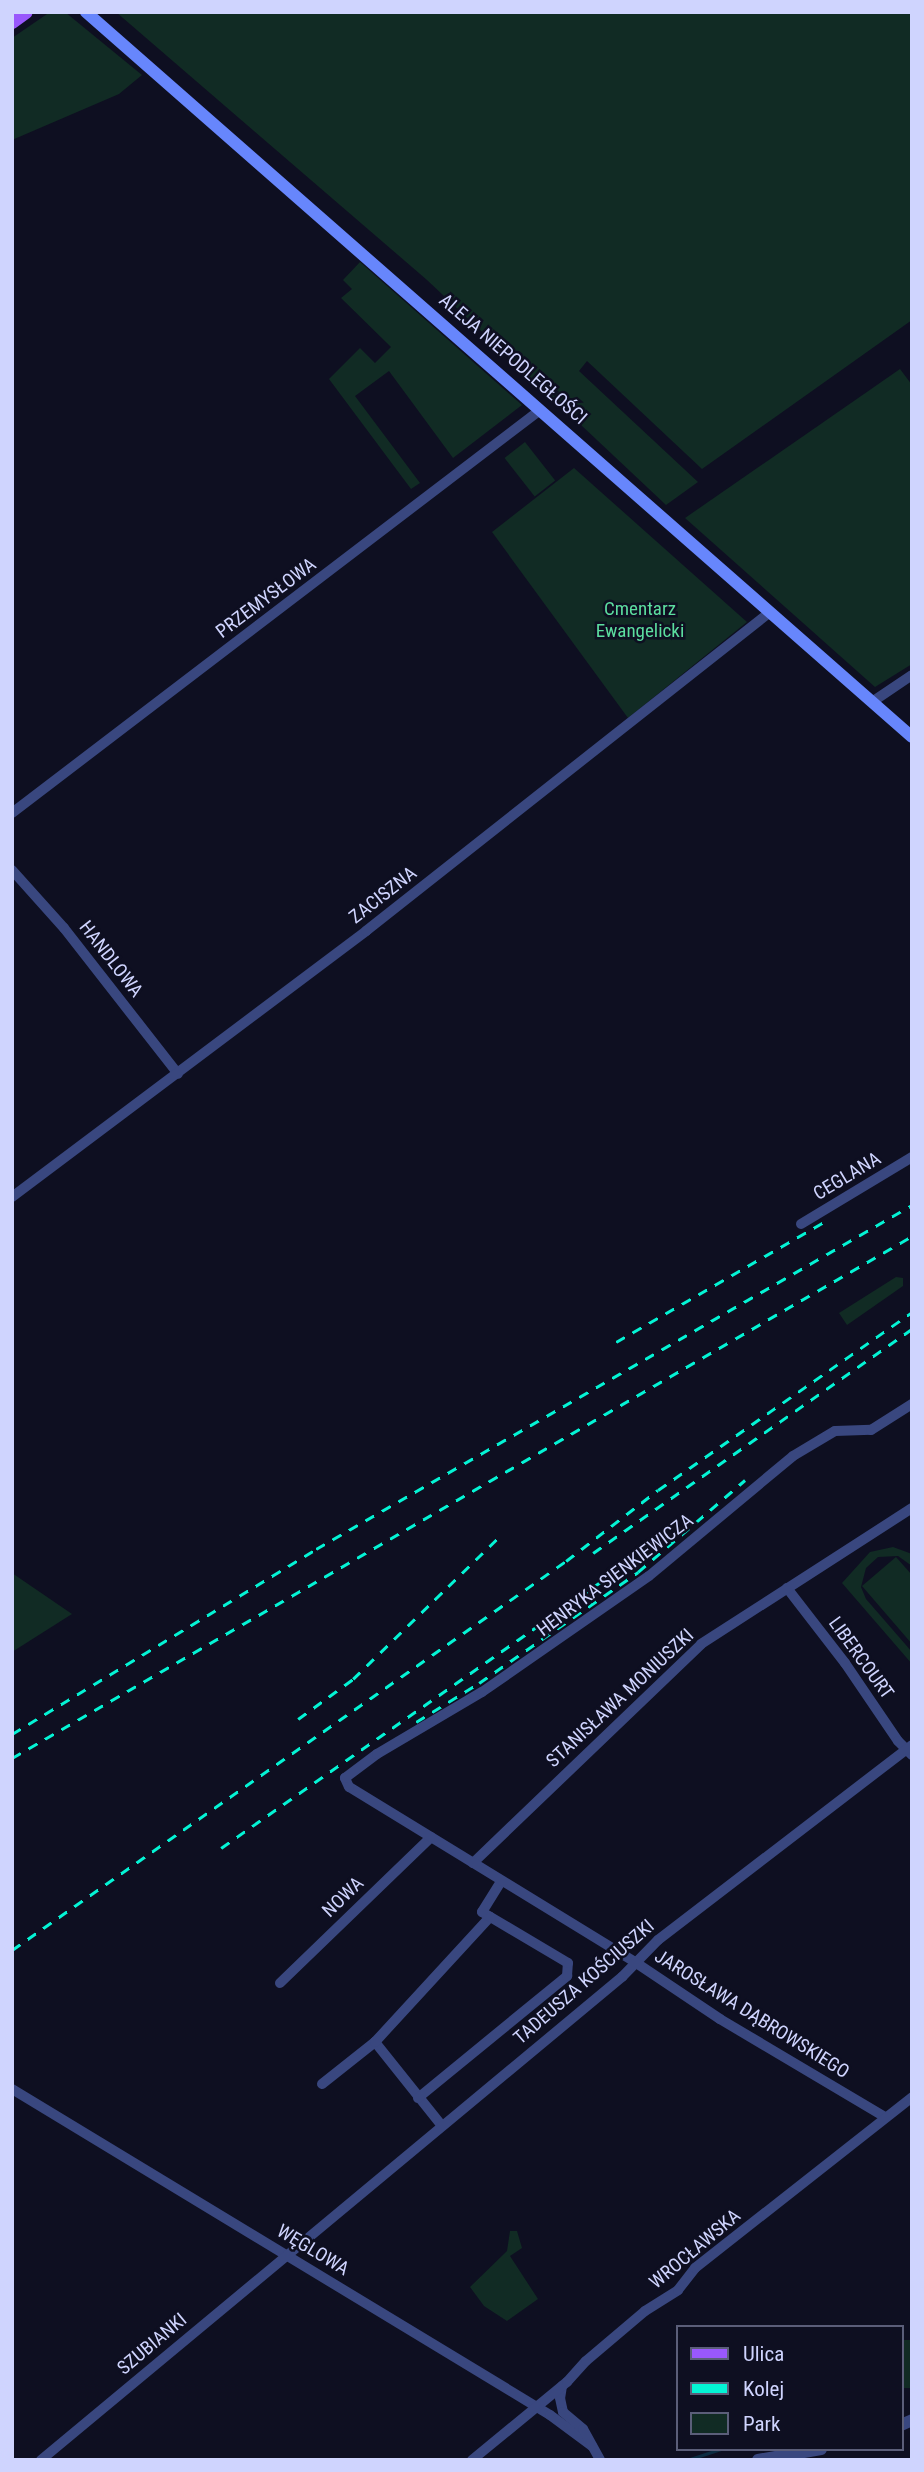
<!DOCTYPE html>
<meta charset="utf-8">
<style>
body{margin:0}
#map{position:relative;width:924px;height:2472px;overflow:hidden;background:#0e0f21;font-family:"Roboto Condensed",sans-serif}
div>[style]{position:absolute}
.green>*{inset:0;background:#112b24;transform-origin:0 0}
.stream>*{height:2.5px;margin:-1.25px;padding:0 1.25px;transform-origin:1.25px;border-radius:1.25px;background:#0c2c42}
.minor>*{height:10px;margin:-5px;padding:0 5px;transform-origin:5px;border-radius:5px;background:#39477f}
.tertiary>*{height:12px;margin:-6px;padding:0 6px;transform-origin:6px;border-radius:6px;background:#39477f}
.secondary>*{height:12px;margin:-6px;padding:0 6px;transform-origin:6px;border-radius:6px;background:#6786fc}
.primary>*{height:14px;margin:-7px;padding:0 7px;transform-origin:7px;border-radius:7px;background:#9958fc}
.rail>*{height:2.5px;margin-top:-1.25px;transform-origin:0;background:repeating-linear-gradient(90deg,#04f4d5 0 10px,transparent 0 19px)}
span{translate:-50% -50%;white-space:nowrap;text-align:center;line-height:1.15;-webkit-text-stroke:5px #0e0f21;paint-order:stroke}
.street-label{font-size:19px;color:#cfd4fe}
.park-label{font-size:19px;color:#5cdd9f}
.frame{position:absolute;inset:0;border:14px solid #cfd4fe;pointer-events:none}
.legend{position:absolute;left:676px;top:2325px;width:228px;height:126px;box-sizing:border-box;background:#0e0f21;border:2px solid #5b5e79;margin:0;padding:9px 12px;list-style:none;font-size:21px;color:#cfd4fe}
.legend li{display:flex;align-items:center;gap:14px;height:35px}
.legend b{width:35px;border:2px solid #5b5e79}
</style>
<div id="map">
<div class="green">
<i style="clip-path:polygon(50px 12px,65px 12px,142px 75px,119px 94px,12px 140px,12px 38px)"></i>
<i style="clip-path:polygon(116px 12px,912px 12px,912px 320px,702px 469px,587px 361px,579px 371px,698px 482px,666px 505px,427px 280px)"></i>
<i style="clip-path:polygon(360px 262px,522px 405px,453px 458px,389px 371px,355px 396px,420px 483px,411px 489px,329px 379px,360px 348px,375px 363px,391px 347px,341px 298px,352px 289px,343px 280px)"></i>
<i style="clip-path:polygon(900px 369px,912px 385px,912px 664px,875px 687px,685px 518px)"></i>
<i style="left:525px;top:442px;width:49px;height:26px;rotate:52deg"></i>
<i style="clip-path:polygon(574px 468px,747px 622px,628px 718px,492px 532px)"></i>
<i style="clip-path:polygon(896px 1277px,903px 1278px,903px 1286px,847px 1325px,839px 1313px)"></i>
<i style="clip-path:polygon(893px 1547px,912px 1554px,912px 1566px,898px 1556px,878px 1557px,866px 1568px,861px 1587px,866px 1599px,912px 1652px,912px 1664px,842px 1583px,870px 1552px)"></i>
<i style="clip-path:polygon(896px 1557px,912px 1575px,912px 1644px,862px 1586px)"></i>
<i style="clip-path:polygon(12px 1573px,72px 1614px,12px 1652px)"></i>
<i style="clip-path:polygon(510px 2231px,517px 2231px,522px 2248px,510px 2256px,538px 2299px,507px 2321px,484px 2306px,470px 2287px,507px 2251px)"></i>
<i style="left:912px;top:2340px;width:48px;height:11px;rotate:90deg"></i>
</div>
<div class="stream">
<i style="left:687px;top:2460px;width:35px;rotate:-18deg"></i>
</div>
<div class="minor">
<i style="left:872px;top:702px;width:48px;rotate:-34deg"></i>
<i style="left:12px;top:813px;width:664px;rotate:-37.35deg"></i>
<i style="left:12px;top:870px;width:78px;rotate:48.1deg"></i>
<i style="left:64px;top:928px;width:185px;rotate:52deg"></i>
<i style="left:12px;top:1197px;width:443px;rotate:-36.9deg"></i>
<i style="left:366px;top:931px;width:515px;rotate:-38.29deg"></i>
<i style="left:801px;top:1224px;width:130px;rotate:-31.1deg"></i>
<i style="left:787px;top:1588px;width:95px;rotate:52.3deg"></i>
<i style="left:845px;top:1663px;width:94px;rotate:55.8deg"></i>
<i style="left:898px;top:1741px;width:20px;rotate:45deg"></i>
<i style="left:473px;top:1863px;width:316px;rotate:-43.8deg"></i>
<i style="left:701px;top:1644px;width:251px;rotate:-32.8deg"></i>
<i style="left:280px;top:1983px;width:210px;rotate:-44deg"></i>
<i style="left:375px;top:2042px;width:107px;rotate:51.4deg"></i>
<i style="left:322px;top:2084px;width:68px;rotate:-38.4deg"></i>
<i style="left:375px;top:2042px;width:170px;rotate:-47.4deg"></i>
<i style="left:12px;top:2089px;width:629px;rotate:31.21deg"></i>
<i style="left:550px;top:2415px;width:52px;rotate:36.4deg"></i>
<i style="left:418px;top:2098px;width:193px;rotate:-39.3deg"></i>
<i style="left:567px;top:1976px;width:13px;rotate:-86deg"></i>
<i style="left:568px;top:1963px;width:100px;rotate:-149.3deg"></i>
<i style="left:482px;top:1912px;width:36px;rotate:-58deg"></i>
<i style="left:885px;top:2117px;width:192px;rotate:-149.3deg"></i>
<i style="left:720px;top:2019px;width:102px;rotate:-146.2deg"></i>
<i style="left:635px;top:1962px;width:335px;rotate:-148.5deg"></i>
<i style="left:349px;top:1787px;width:10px;rotate:-114deg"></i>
<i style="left:345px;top:1778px;width:40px;rotate:-37deg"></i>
<i style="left:377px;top:1754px;width:122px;rotate:-30.6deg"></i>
<i style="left:482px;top:1692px;width:203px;rotate:-34.8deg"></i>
<i style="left:649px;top:1576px;width:187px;rotate:-39.8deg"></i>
<i style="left:793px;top:1456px;width:49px;rotate:-30.8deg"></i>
<i style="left:835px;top:1431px;width:36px;rotate:-2deg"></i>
<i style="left:871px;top:1430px;width:49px;rotate:-32.4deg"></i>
<i style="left:562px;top:2386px;width:12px;rotate:99deg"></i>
<i style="left:560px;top:2398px;width:14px;rotate:78deg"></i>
<i style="left:563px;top:2412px;width:26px;rotate:40deg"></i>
<i style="left:583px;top:2429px;width:35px;rotate:61deg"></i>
<i style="left:41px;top:2460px;width:756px;rotate:-39.74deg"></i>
<i style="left:622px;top:1977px;width:52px;rotate:-45.8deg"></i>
<i style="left:658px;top:1940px;width:320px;rotate:-37.5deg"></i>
<i style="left:472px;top:2460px;width:123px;rotate:-39.4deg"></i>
<i style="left:567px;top:2382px;width:28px;rotate:-48deg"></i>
<i style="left:586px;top:2361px;width:77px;rotate:-40.3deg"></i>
<i style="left:645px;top:2311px;width:39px;rotate:-32deg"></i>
<i style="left:678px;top:2290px;width:28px;rotate:-52deg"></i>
<i style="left:695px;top:2268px;width:276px;rotate:-38.2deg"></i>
</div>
<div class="tertiary">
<i style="left:901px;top:2425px;width:12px;rotate:-24deg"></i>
<i style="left:758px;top:2460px;width:64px;rotate:-9.9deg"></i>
</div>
<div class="secondary">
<i style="left:86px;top:12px;width:1099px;rotate:41.27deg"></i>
</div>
<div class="primary">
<i style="left:12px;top:22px;width:17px;rotate:-36deg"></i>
</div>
<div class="rail">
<i style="left:616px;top:1342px;width:246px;rotate:-30deg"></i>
<i style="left:593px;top:1553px;width:390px;rotate:-35.1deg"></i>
<i style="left:298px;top:1719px;width:68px;rotate:-36deg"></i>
<i style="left:353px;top:1679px;width:201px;rotate:-44.2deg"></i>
<i style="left:416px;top:1722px;width:74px;rotate:-31.8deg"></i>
<i style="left:479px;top:1683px;width:194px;rotate:-34.9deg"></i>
<i style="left:638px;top:1572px;width:141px;rotate:-40.7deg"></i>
<i style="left:12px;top:1734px;width:356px;rotate:-31.3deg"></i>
<i style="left:316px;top:1549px;width:688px;rotate:-29.99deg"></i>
<i style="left:12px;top:1758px;width:1040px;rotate:-30.11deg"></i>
<i style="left:221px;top:1848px;width:543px;rotate:-35.04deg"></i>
<i style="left:12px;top:1950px;width:677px;rotate:-35.08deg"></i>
<i style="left:566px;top:1561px;width:116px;rotate:-37.7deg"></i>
<i style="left:658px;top:1490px;width:310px;rotate:-35deg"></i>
</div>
<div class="street-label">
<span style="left:513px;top:359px;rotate:41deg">ALEJA NIEPODLEGŁOŚCI</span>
<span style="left:266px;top:598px;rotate:-37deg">PRZEMYSŁOWA</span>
<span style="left:383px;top:895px;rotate:-38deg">ZACISZNA</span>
<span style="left:111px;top:959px;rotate:52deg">HANDLOWA</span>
<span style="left:847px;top:1176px;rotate:-31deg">CEGLANA</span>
<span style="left:615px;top:1575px;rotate:-37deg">HENRYKA SIENKIEWICZA</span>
<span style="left:861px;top:1658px;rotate:54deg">LIBERCOURT</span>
<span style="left:620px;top:1698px;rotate:-43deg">STANISŁAWA MONIUSZKI</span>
<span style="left:343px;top:1897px;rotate:-44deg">NOWA</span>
<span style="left:584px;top:1982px;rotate:-41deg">TADEUSZA KOŚCIUSZKI</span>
<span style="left:752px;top:2014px;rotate:32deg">JAROSŁAWA DĄBROWSKIEGO</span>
<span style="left:695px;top:2249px;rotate:-40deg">WROCŁAWSKA</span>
<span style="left:313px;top:2250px;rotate:31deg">WĘGLOWA</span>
<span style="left:152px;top:2344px;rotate:-40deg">SZUBIANKI</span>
</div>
<div class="park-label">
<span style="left:640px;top:620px">Cmentarz<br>Ewangelicki</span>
</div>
<div class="frame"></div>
<ul class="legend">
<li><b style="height:9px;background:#9958fc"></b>Ulica</li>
<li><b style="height:9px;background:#04f4d5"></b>Kolej</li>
<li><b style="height:19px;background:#112b24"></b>Park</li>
</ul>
</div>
